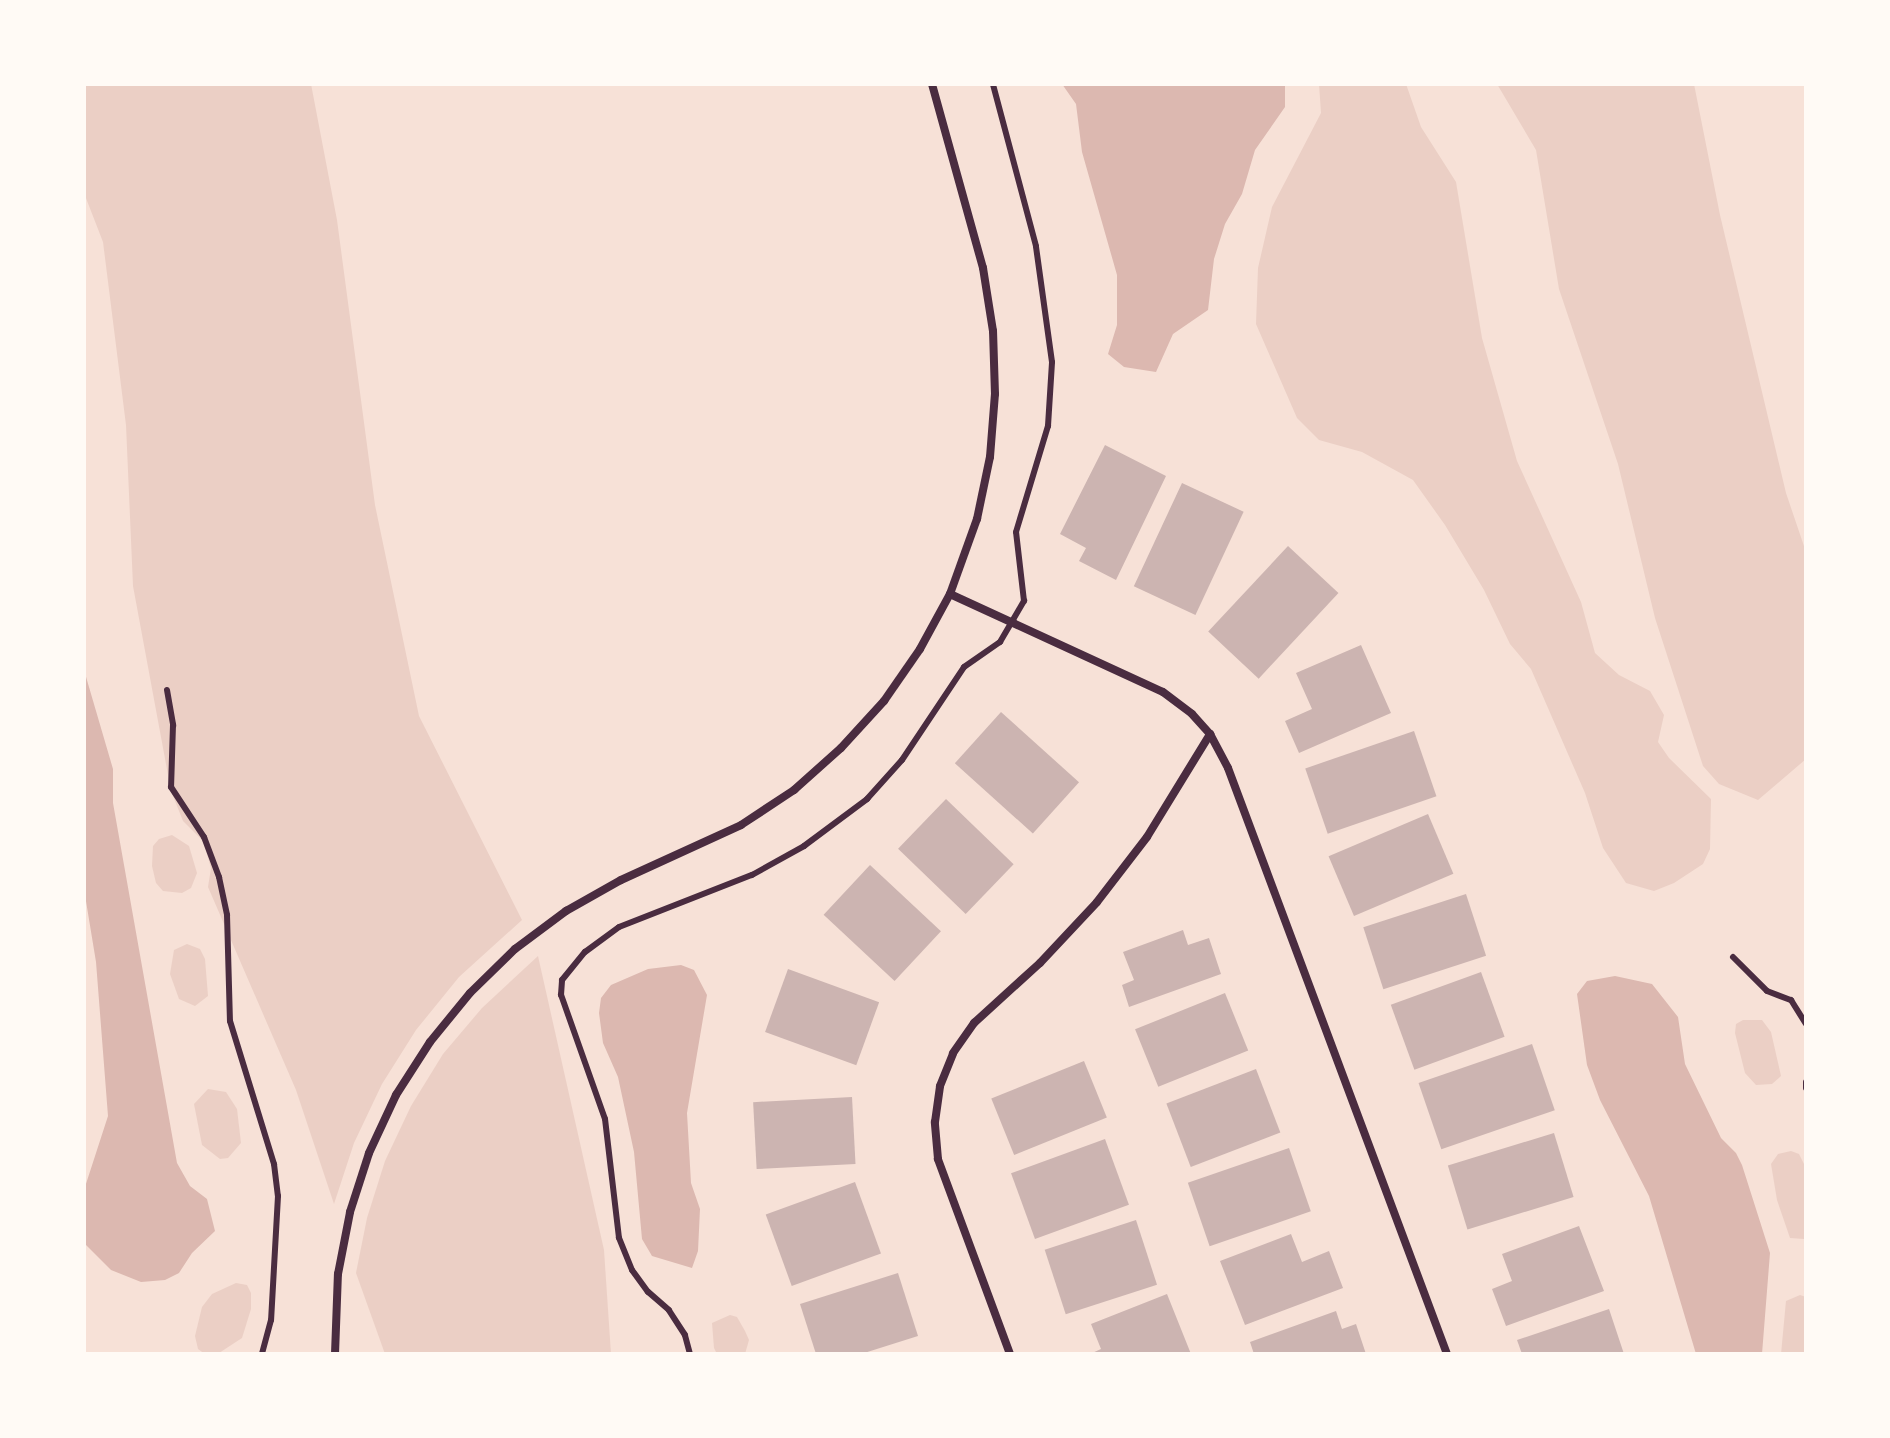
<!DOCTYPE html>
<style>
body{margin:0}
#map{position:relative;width:1890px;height:1438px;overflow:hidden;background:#f7e1d7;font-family:Rubik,sans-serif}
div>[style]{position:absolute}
.green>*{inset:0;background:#ebcfc5}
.water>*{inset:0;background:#dcb8b0}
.building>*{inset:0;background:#ccb4b1;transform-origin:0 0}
.service>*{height:6px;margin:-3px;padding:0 3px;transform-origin:3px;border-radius:3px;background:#4a2c40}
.minor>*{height:8px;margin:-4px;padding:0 4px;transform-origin:4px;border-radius:4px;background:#4a2c40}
span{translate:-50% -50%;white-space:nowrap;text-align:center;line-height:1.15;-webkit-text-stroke:8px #fffaf5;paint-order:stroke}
.frame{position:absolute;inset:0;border:86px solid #fffaf5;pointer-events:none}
</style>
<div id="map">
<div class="green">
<i style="clip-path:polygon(84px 84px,311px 84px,337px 220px,375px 505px,419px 716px,522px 920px,459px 977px,416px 1030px,382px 1084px,354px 1143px,334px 1204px,296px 1090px,208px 887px,211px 868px,203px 841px,183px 821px,171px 791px,133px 586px,126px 425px,103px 242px,84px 193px)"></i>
<i style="clip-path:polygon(1319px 84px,1406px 84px,1421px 127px,1456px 182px,1482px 338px,1517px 461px,1581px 602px,1595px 653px,1619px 675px,1650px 691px,1664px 715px,1658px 742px,1669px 758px,1711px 799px,1710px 849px,1703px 864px,1674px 883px,1654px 891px,1626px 883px,1603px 848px,1585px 793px,1531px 669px,1510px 644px,1484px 590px,1445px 525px,1413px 480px,1362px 452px,1319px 440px,1297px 418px,1256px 324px,1258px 268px,1272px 207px,1321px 113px)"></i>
<i style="clip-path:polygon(1497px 84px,1694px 84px,1720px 215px,1786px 493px,1806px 552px,1806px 759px,1758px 800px,1719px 784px,1703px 766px,1655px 618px,1618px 464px,1559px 289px,1536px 150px)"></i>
<i style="clip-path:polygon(172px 835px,189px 846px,197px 873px,191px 888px,182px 893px,163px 891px,156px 883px,152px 866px,153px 846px,159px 839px)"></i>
<i style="clip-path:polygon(187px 944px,200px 949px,205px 959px,208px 996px,195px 1006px,179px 999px,170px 974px,174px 950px)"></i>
<i style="clip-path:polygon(538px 956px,604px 1250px,611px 1354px,385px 1354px,356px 1273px,367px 1218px,385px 1161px,411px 1106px,443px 1054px,482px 1008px)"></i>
<i style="clip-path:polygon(1743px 1020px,1762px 1020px,1771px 1032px,1781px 1076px,1772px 1084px,1756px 1085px,1745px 1073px,1735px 1033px,1736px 1024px)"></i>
<i style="clip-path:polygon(208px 1089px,226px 1092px,237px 1109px,241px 1143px,228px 1158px,220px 1159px,202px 1145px,194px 1104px)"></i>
<i style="clip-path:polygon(1791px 1151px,1799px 1154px,1806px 1168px,1804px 1239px,1790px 1238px,1777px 1200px,1771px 1164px,1778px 1154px)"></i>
<i style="clip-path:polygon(236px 1283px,247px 1285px,251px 1293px,251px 1309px,242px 1338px,219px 1353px,205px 1354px,198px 1349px,195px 1336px,202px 1307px,212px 1294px)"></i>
<i style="clip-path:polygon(1800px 1295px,1806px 1297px,1806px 1354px,1781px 1354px,1786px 1301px)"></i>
<i style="clip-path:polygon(730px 1315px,737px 1317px,745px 1331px,749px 1340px,745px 1354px,717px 1354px,714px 1348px,712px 1323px)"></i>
</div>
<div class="water">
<i style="clip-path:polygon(1062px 84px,1285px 86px,1285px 107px,1255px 150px,1242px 194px,1225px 224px,1214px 259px,1208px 310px,1173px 334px,1156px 372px,1124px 367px,1108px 354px,1117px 325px,1117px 275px,1082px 152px,1076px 104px)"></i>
<i style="clip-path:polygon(84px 670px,113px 769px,113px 803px,177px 1163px,190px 1186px,207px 1199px,215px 1231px,192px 1253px,179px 1273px,165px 1280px,141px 1282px,111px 1270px,84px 1243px,84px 1190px,108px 1116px,96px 962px,84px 889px)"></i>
<i style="clip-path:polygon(681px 965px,694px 970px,707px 995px,687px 1113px,691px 1183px,700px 1209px,698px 1251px,692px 1268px,652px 1256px,642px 1239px,634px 1152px,618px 1077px,603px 1043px,599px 1013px,601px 998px,611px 985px,648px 969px)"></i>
<i style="clip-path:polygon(1615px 976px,1652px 984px,1678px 1017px,1685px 1064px,1721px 1138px,1736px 1153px,1742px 1165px,1770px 1253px,1762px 1354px,1696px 1354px,1649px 1196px,1600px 1100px,1587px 1065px,1577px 994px,1587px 981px)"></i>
</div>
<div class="building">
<i style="clip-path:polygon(1105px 445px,1166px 476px,1116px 580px,1079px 561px,1086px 548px,1060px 534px)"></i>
<i style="left:1182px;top:483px;width:68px;height:114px;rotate:25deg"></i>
<i style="left:1288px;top:546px;width:69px;height:117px;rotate:43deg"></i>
<i style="clip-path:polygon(1361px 645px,1391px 713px,1299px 753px,1285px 721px,1312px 709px,1296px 673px)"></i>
<i style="left:1001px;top:712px;width:105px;height:69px;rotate:42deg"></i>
<i style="left:1414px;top:731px;width:69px;height:115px;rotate:71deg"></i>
<i style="left:946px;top:799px;width:94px;height:69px;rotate:44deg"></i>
<i style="left:1428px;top:814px;width:65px;height:108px;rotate:67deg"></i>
<i style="left:870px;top:865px;width:97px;height:68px;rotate:43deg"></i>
<i style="left:1466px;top:894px;width:65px;height:108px;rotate:72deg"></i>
<i style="clip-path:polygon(1183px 930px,1188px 945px,1209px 938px,1221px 974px,1129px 1007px,1122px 985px,1134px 980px,1123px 952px)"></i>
<i style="left:788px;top:969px;width:97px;height:67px;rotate:20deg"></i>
<i style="left:1481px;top:972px;width:69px;height:96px;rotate:70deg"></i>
<i style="left:1225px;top:993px;width:62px;height:97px;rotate:68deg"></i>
<i style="left:1532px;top:1044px;width:70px;height:120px;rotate:71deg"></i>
<i style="left:1084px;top:1061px;width:61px;height:100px;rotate:68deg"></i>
<i style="left:1256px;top:1069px;width:68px;height:96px;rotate:69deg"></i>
<i style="left:852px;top:1097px;width:67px;height:99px;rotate:87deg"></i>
<i style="left:1554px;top:1133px;width:67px;height:111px;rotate:73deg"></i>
<i style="left:1105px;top:1139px;width:70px;height:100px;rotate:70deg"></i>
<i style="left:1289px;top:1148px;width:67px;height:107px;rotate:71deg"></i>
<i style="left:855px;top:1182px;width:76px;height:95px;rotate:70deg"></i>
<i style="left:1136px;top:1220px;width:68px;height:96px;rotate:72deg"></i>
<i style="clip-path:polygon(1579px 1226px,1604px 1291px,1506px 1326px,1492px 1289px,1512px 1281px,1502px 1254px)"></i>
<i style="clip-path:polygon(1291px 1234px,1302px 1262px,1329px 1251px,1343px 1288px,1245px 1325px,1220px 1261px)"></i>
<i style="clip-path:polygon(898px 1273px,918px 1336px,861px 1354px,816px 1354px,800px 1304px)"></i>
<i style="clip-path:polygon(1167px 1294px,1191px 1354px,1090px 1354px,1101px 1349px,1091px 1324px)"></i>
<i style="clip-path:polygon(1609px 1309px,1624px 1354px,1522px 1354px,1517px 1340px)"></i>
<i style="clip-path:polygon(1336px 1311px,1342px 1329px,1356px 1324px,1366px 1354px,1254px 1354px,1250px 1342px)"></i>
</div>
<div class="service">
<i style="left:167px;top:690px;width:36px;rotate:80deg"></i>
<i style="left:173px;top:725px;width:62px;rotate:91.8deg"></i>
<i style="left:171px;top:787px;width:60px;rotate:56.6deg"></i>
<i style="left:204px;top:837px;width:43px;rotate:69.4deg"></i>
<i style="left:219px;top:877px;width:39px;rotate:78deg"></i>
<i style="left:227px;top:915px;width:106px;rotate:88.4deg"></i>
<i style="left:230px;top:1021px;width:150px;rotate:72.9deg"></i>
<i style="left:274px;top:1164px;width:32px;rotate:83deg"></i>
<i style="left:278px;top:1196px;width:124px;rotate:93.2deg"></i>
<i style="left:271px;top:1320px;width:35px;rotate:105deg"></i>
<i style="left:1733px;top:957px;width:48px;rotate:45deg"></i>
<i style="left:1767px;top:991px;width:26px;rotate:21deg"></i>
<i style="left:1791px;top:1000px;width:28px;rotate:58deg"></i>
<i style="left:1806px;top:1082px;width:6px;rotate:90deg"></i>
<i style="left:690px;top:1354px;width:20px;rotate:-105deg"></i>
<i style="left:685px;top:1335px;width:30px;rotate:-123deg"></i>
<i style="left:669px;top:1310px;width:28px;rotate:-139deg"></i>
<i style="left:648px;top:1292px;width:27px;rotate:-126deg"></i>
<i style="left:632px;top:1270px;width:35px;rotate:-112deg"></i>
<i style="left:619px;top:1238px;width:120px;rotate:-96.7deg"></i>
<i style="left:605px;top:1119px;width:132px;rotate:-109.5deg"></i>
<i style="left:561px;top:995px;width:15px;rotate:-86deg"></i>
<i style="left:562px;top:980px;width:36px;rotate:-51deg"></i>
<i style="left:585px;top:952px;width:42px;rotate:-36.3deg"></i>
<i style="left:619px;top:927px;width:143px;rotate:-21.4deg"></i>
<i style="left:752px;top:875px;width:60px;rotate:-29.1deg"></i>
<i style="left:804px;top:846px;width:79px;rotate:-36.7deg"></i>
<i style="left:867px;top:799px;width:52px;rotate:-48.1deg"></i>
<i style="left:902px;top:760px;width:112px;rotate:-56.3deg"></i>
<i style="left:964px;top:667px;width:44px;rotate:-34.8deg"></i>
<i style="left:1000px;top:642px;width:48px;rotate:-59.7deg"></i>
<i style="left:1024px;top:601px;width:69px;rotate:-96.6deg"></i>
<i style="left:1016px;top:532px;width:111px;rotate:-73.2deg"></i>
<i style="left:1048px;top:426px;width:64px;rotate:-86.4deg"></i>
<i style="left:1052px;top:362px;width:117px;rotate:-97.9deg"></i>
<i style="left:1036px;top:246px;width:168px;rotate:-104.9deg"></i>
</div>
<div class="minor">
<i style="left:950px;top:594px;width:234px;rotate:24.7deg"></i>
<i style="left:1163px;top:692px;width:36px;rotate:37deg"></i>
<i style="left:1192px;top:714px;width:27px;rotate:48deg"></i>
<i style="left:1210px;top:734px;width:38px;rotate:62deg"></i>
<i style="left:1228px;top:768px;width:626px;rotate:69.51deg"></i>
<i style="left:335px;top:1354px;width:80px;rotate:-87.9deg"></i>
<i style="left:338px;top:1274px;width:63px;rotate:-79deg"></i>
<i style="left:350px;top:1212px;width:62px;rotate:-72.1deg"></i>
<i style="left:369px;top:1153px;width:64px;rotate:-65deg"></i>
<i style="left:396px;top:1095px;width:63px;rotate:-57.3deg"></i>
<i style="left:430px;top:1042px;width:63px;rotate:-50.8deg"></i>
<i style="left:470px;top:993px;width:63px;rotate:-44.4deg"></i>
<i style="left:515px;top:949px;width:64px;rotate:-36.7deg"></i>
<i style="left:566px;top:911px;width:63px;rotate:-29.4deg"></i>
<i style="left:621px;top:880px;width:132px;rotate:-24.6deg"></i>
<i style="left:741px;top:825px;width:64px;rotate:-33.4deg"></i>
<i style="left:794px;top:790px;width:63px;rotate:-41.8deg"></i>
<i style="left:841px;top:748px;width:64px;rotate:-47.5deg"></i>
<i style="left:884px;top:701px;width:63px;rotate:-55.3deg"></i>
<i style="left:920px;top:649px;width:63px;rotate:-61.4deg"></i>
<i style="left:950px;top:594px;width:80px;rotate:-70.2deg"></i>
<i style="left:977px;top:519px;width:63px;rotate:-78.2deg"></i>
<i style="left:990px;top:457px;width:63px;rotate:-85.5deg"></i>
<i style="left:995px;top:394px;width:63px;rotate:-91.8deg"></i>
<i style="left:993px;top:331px;width:64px;rotate:-99deg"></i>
<i style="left:983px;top:268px;width:191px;rotate:-105.5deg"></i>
<i style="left:1010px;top:1354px;width:208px;rotate:-110.3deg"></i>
<i style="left:938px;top:1159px;width:37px;rotate:-95deg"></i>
<i style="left:935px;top:1122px;width:36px;rotate:-82deg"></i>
<i style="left:940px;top:1086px;width:35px;rotate:-68deg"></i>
<i style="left:953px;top:1053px;width:37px;rotate:-55deg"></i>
<i style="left:974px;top:1023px;width:89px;rotate:-42.3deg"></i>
<i style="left:1040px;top:963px;width:83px;rotate:-46.9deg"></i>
<i style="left:1097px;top:902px;width:82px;rotate:-52.4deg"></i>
<i style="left:1147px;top:837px;width:121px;rotate:-58.5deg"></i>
</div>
<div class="frame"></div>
</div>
